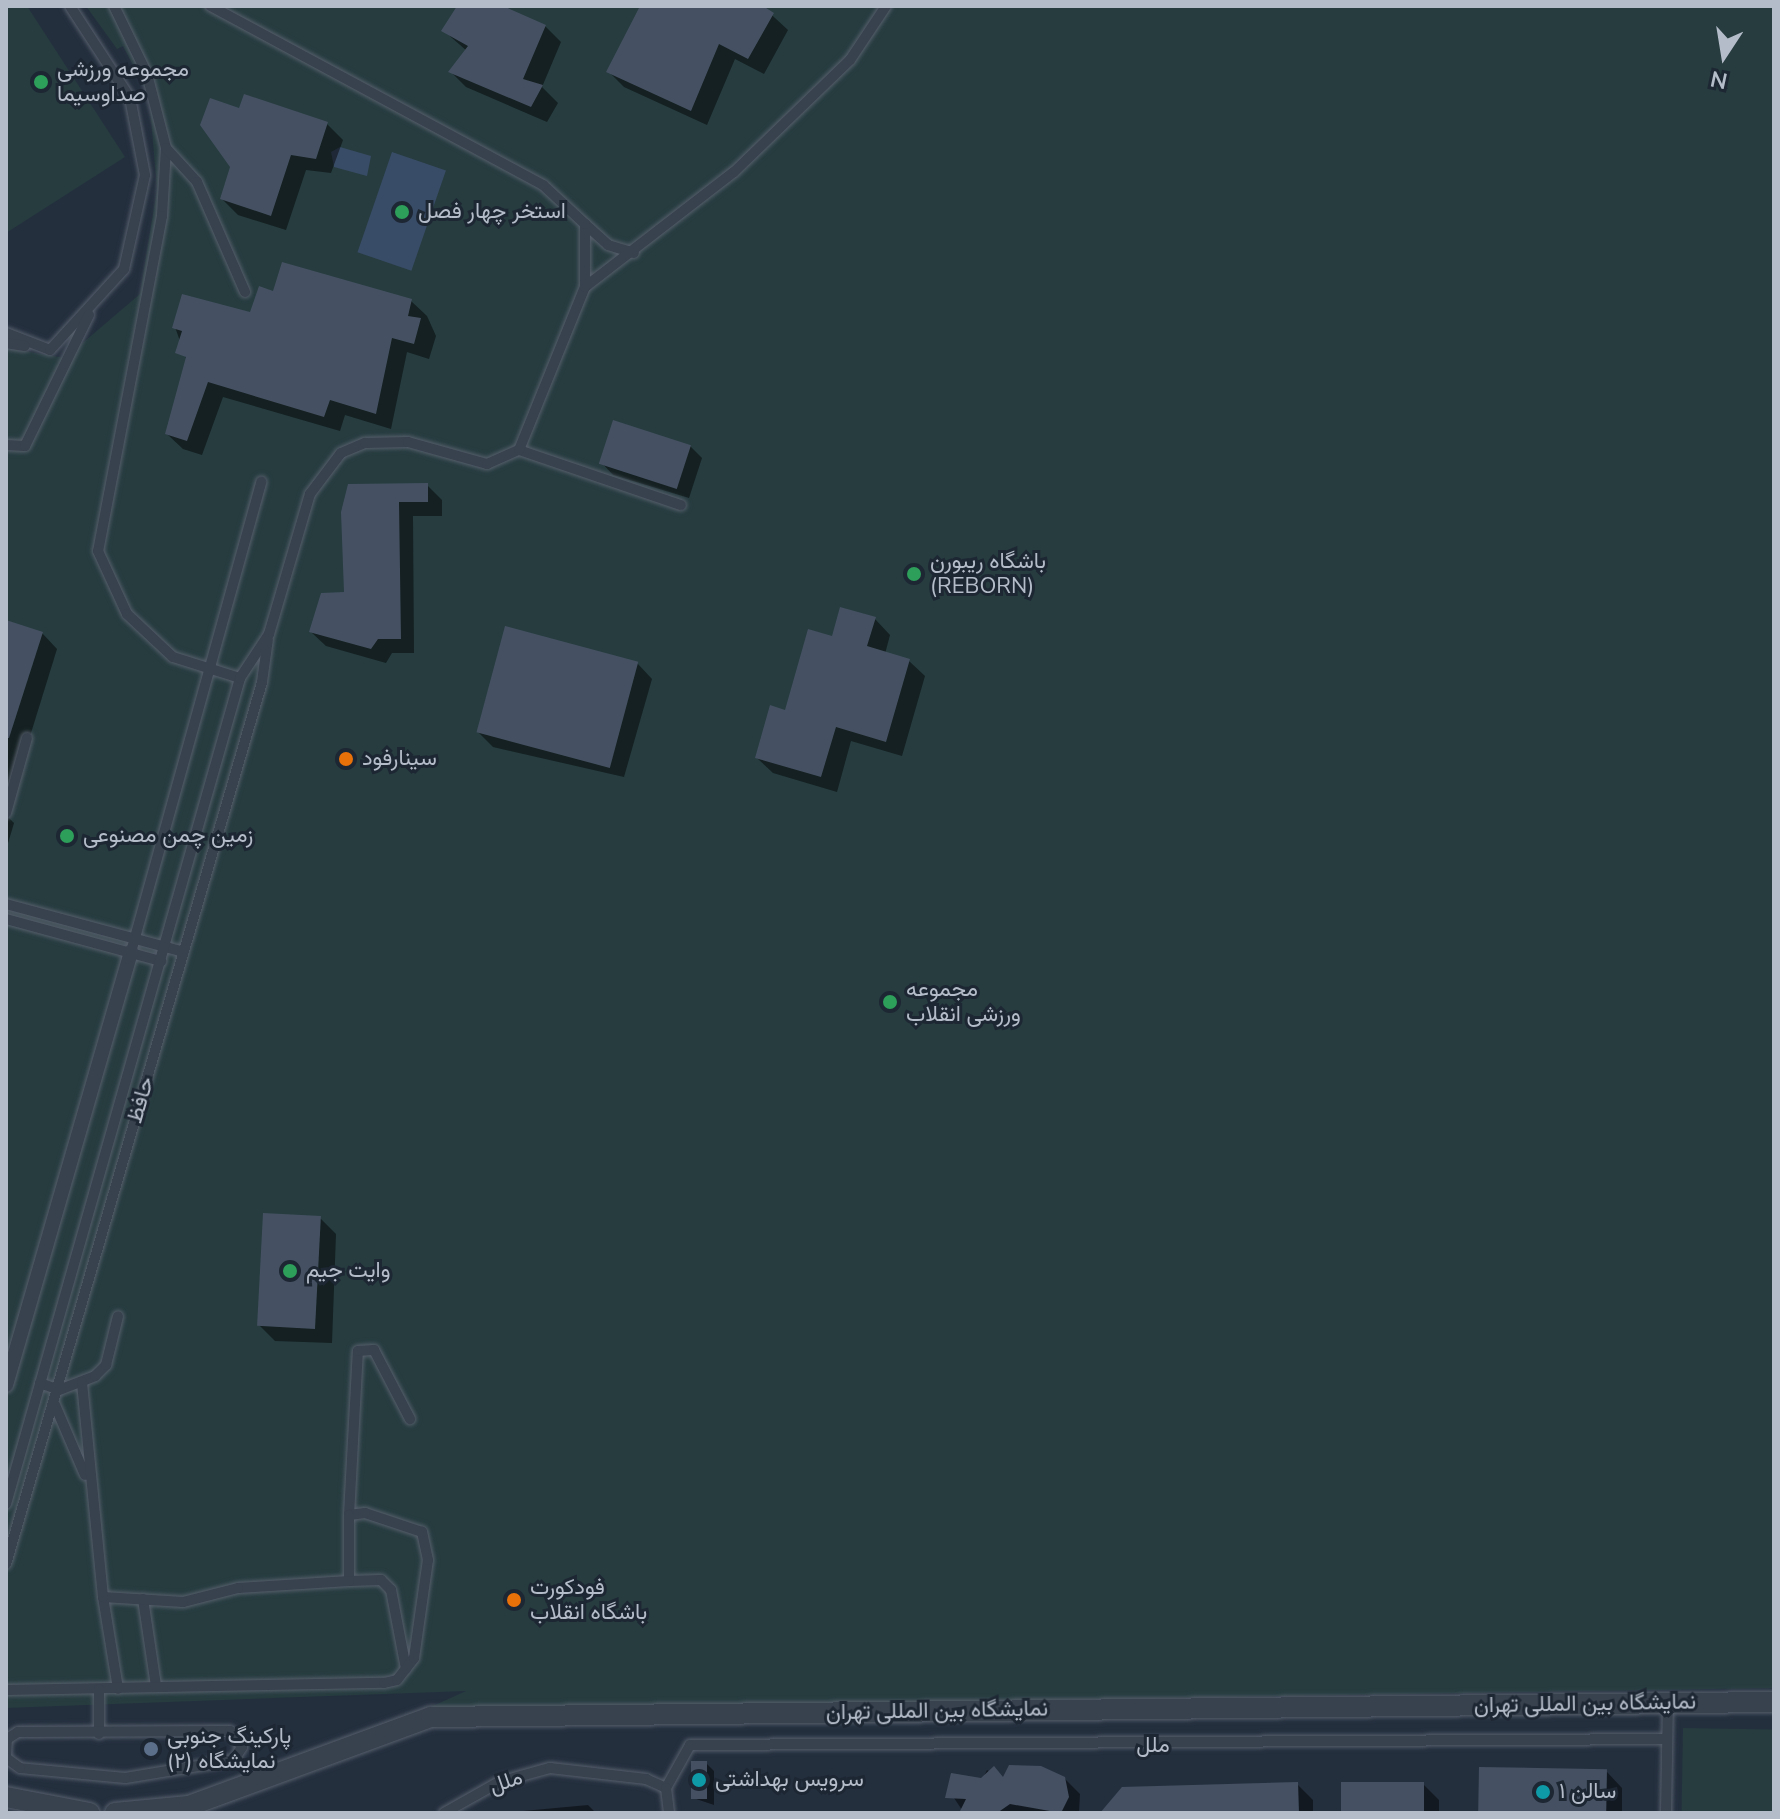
<!DOCTYPE html>
<meta charset="utf-8">
<style>
body{margin:0}
#map{position:relative;width:1780px;height:1819px;overflow:hidden;background:#242f3e;font-family:"Nunito Sans",Vazirmatn,sans-serif}
div>[style]{position:absolute}
.green>*{inset:0;background:#263c3f;transform-origin:0 0}
.water>*{inset:0;background:#394c67;transform-origin:0 0}
.shadow>*{inset:0;background:#0007}
.building>*{inset:0;background:#455162;transform-origin:0 0}
.roads{filter:drop-shadow(0 0 2px #565f6c) drop-shadow(0 0 2px #565f6c)}
.service>*{height:10px;margin:-5px;padding:0 5px;transform-origin:5px;border-radius:5px;background:#38414e}
.pedestrian>*{height:14px;margin:-7px;padding:0 7px;transform-origin:7px;border-radius:7px;background:#38414e}
.minor>*{height:20px;margin:-10px;padding:0 10px;transform-origin:10px;border-radius:10px;background:#38414e}
.dots>*{width:22px;height:22px;translate:-50% -50%;box-sizing:border-box;border:4px solid #1d2633;border-radius:50%}
span{translate:-50% -50%;white-space:nowrap;text-align:center;line-height:1.15;-webkit-text-stroke:6px #1d2633;paint-order:stroke}
.poi-label{font-size:22px;color:#b4bcc9}
.left{translate:0 -50%;text-align:left}
.street-label{font-size:22px;color:#b4bcc9}
.frame{position:absolute;inset:0;border:8px solid #b4bcc9;pointer-events:none}
.north{position:absolute;left:1684px;top:16px;width:80px;height:80px;-webkit-text-stroke:6px #1d2633;paint-order:stroke;rotate:192deg;font-size:22px;font-weight:700;line-height:32px;text-align:center;color:#b4bcc9}
.north::after{content:'';display:block;margin:auto;width:28px;height:36px;background:#b4bcc9;clip-path:polygon(50% 0,100% 100%,50% 72%,0 100%)}
</style>
<div id="map">
<div class="green">
<i style="clip-path:polygon(6px 6px,27px 6px,125px 157px,6px 233px)"></i>
<i style="clip-path:polygon(86px 6px,1774px 6px,1774px 1688px,424px 1710px,466px 1691px,6px 1708px,6px 348px,65px 358px,140px 294px,157px 189px,149px 96px,123px 46px,117px 49px)"></i>
<i style="left:1683px;top:1728px;width:91px;height:85px;rotate:1deg"></i>
</div>
<div class="water">
<i style="clip-path:polygon(340px 147px,371px 156px,367px 176px,334px 167px,331px 152px)"></i>
<i style="left:392px;top:152px;width:57px;height:106px;rotate:19deg"></i>
</div>
<div class="shadow">
<i style="clip-path:polygon(460px 6px,498px 6px,545px 26px,561px 42px,542px 87px,558px 103px,547px 122px,466px 87px,451px 72px,467px 51px,444px 31px)"></i>
<i style="clip-path:polygon(642px 6px,762px 6px,788px 30px,764px 74px,735px 59px,707px 125px,624px 87px,608px 71px)"></i>
<i style="clip-path:polygon(327px 124px,343px 140px,331px 173px,306px 170px,286px 230px,238px 215px,222px 199px,232px 167px)"></i>
<i style="clip-path:polygon(274px 293px,411px 301px,427px 316px,436px 336px,429px 359px,407px 352px,391px 429px,345px 415px,340px 431px,223px 397px,202px 455px,183px 449px,167px 434px,187px 361px,175px 327px,252px 315px)"></i>
<i style="clip-path:polygon(690px 446px,702px 458px,689px 498px,613px 475px,602px 463px)"></i>
<i style="clip-path:polygon(427px 485px,442px 500px,442px 516px,413px 516px,414px 653px,392px 653px,386px 663px,326px 646px,311px 632px,346px 594px,343px 512px)"></i>
<i style="clip-path:polygon(875px 619px,890px 635px,885px 654px,909px 661px,925px 676px,902px 756px,851px 741px,837px 792px,773px 773px,757px 758px,833px 639px)"></i>
<i style="clip-path:polygon(6px 622px,42px 633px,57px 649px,14px 788px,6px 785px)"></i>
<i style="clip-path:polygon(637px 663px,652px 679px,624px 777px,493px 747px,477px 731px)"></i>
<i style="clip-path:polygon(6px 815px,14px 823px,6px 850px)"></i>
<i style="clip-path:polygon(320px 1218px,336px 1234px,332px 1343px,275px 1341px,259px 1325px)"></i>
<i style="clip-path:polygon(706px 1763px,714px 1771px,714px 1805px,693px 1798px)"></i>
<i style="clip-path:polygon(987px 1770px,1003px 1780px,1064px 1778px,1080px 1794px,1079px 1813px,964px 1813px,950px 1792px,982px 1780px)"></i>
<i style="clip-path:polygon(1607px 1772px,1622px 1788px,1622px 1813px,1481px 1813px)"></i>
<i style="clip-path:polygon(1297px 1784px,1313px 1800px,1313px 1813px,1103px 1813px)"></i>
<i style="clip-path:polygon(1423px 1784px,1439px 1800px,1439px 1813px,1342px 1813px)"></i>
<i style="clip-path:polygon(588px 1805px,596px 1813px,512px 1813px,512px 1812px)"></i>
</div>
<div class="building">
<i style="clip-path:polygon(457px 6px,503px 6px,546px 25px,523px 79px,543px 85px,531px 107px,448px 72px,468px 46px,441px 31px)"></i>
<i style="clip-path:polygon(640px 6px,763px 6px,774px 13px,748px 59px,719px 44px,691px 111px,606px 72px)"></i>
<i style="clip-path:polygon(244px 94px,328px 122px,316px 159px,291px 155px,271px 216px,220px 199px,230px 167px,200px 125px,210px 98px,239px 108px)"></i>
<i style="clip-path:polygon(282px 262px,412px 299px,408px 316px,421px 318px,414px 344px,392px 338px,376px 414px,330px 400px,324px 417px,208px 382px,187px 441px,165px 434px,186px 357px,175px 353px,182px 331px,172px 328px,182px 294px,250px 312px,259px 286px,273px 291px)"></i>
<i style="left:613px;top:420px;width:82px;height:46px;rotate:18deg"></i>
<i style="clip-path:polygon(428px 483px,428px 502px,399px 502px,401px 639px,378px 639px,371px 649px,309px 632px,321px 593px,344px 592px,341px 512px,348px 484px)"></i>
<i style="clip-path:polygon(840px 607px,876px 617px,867px 646px,910px 659px,886px 742px,836px 727px,821px 777px,755px 758px,770px 705px,785px 710px,808px 629px,832px 636px)"></i>
<i style="clip-path:polygon(6px 620px,43px 632px,9px 738px,6px 738px)"></i>
<i style="left:505px;top:626px;width:138px;height:110px;rotate:15deg"></i>
<i style="left:263px;top:1213px;width:58px;height:113px;rotate:3deg"></i>
<i style="left:691px;top:1761px;width:16px;height:38px"></i>
<i style="clip-path:polygon(1009px 1765px,1041px 1766px,1065px 1777px,1069px 1797px,1061px 1813px,1010px 1804px,997px 1813px,959px 1813px,966px 1799px,945px 1798px,951px 1773px,981px 1778px,994px 1766px,1003px 1777px)"></i>
<i style="left:1479px;top:1767px;width:128px;height:46px;rotate:1deg"></i>
<i style="clip-path:polygon(1298px 1782px,1299px 1813px,1100px 1813px,1122px 1787px)"></i>
<i style="left:1424px;top:1782px;width:31px;height:83px;rotate:90deg"></i>
</div>
<div class="roads">
<div class="service">
<i style="left:114px;top:6px;width:76px;rotate:64.1deg"></i>
<i style="left:147px;top:74px;width:76px;rotate:75.6deg"></i>
<i style="left:166px;top:148px;width:68px;rotate:93.4deg"></i>
<i style="left:162px;top:216px;width:341px;rotate:100.8deg"></i>
<i style="left:98px;top:551px;width:69px;rotate:65.3deg"></i>
<i style="left:127px;top:614px;width:63px;rotate:43.1deg"></i>
<i style="left:173px;top:657px;width:70px;rotate:17.4deg"></i>
<i style="left:166px;top:148px;width:46px;rotate:47.6deg"></i>
<i style="left:197px;top:182px;width:120px;rotate:66.4deg"></i>
<i style="left:585px;top:224px;width:31px;rotate:42deg"></i>
<i style="left:608px;top:245px;width:27px;rotate:17deg"></i>
<i style="left:585px;top:287px;width:188px;rotate:-37.7deg"></i>
<i style="left:734px;top:172px;width:161px;rotate:-44deg"></i>
<i style="left:850px;top:60px;width:65px;rotate:-56.3deg"></i>
<i style="left:6px;top:333px;width:47px;rotate:21.1deg"></i>
<i style="left:6px;top:343px;width:19px;rotate:9deg"></i>
<i style="left:50px;top:350px;width:110px;rotate:-47.6deg"></i>
<i style="left:124px;top:269px;width:96px;rotate:-77.4deg"></i>
<i style="left:145px;top:175px;width:78px;rotate:-101deg"></i>
<i style="left:130px;top:98px;width:110px;rotate:-123.1deg"></i>
<i style="left:6px;top:445px;width:19px;rotate:3deg"></i>
<i style="left:25px;top:446px;width:146px;rotate:-64deg"></i>
<i style="left:519px;top:450px;width:171px;rotate:18.8deg"></i>
<i style="left:6px;top:813px;width:78px;rotate:-74.4deg"></i>
<i style="left:6px;top:904px;width:184px;rotate:15.1deg"></i>
<i style="left:6px;top:919px;width:161px;rotate:15.2deg"></i>
<i style="left:131px;top:952px;width:488px;rotate:-74.5deg"></i>
<i style="left:40px;top:1383px;width:20px;rotate:20deg"></i>
<i style="left:59px;top:1390px;width:39px;rotate:-21deg"></i>
<i style="left:95px;top:1376px;width:16px;rotate:-45deg"></i>
<i style="left:106px;top:1365px;width:50px;rotate:-76.2deg"></i>
<i style="left:55px;top:1405px;width:76px;rotate:66.8deg"></i>
<i style="left:6px;top:1504px;width:859px;rotate:-74.18deg"></i>
<i style="left:240px;top:678px;width:53px;rotate:-56.6deg"></i>
<i style="left:269px;top:634px;width:146px;rotate:-73.7deg"></i>
<i style="left:310px;top:494px;width:51px;rotate:-52.9deg"></i>
<i style="left:341px;top:453px;width:26px;rotate:-23deg"></i>
<i style="left:365px;top:443px;width:43px;rotate:-1.3deg"></i>
<i style="left:408px;top:442px;width:82px;rotate:15.6deg"></i>
<i style="left:487px;top:464px;width:35px;rotate:-24deg"></i>
<i style="left:519px;top:450px;width:176px;rotate:-68deg"></i>
<i style="left:585px;top:287px;width:63px;rotate:-90deg"></i>
<i style="left:585px;top:224px;width:57px;rotate:-137.1deg"></i>
<i style="left:543px;top:185px;width:378px;rotate:-151.7deg"></i>
<i style="left:349px;top:1515px;width:164px;rotate:-86.9deg"></i>
<i style="left:358px;top:1351px;width:16px;rotate:-4deg"></i>
<i style="left:374px;top:1350px;width:78px;rotate:62.4deg"></i>
<i style="left:6px;top:1564px;width:918px;rotate:-73.81deg"></i>
<i style="left:262px;top:682px;width:43px;rotate:-82.1deg"></i>
<i style="left:349px;top:1581px;width:32px;rotate:-2deg"></i>
<i style="left:381px;top:1580px;width:14px;rotate:45deg"></i>
<i style="left:391px;top:1590px;width:80px;rotate:79.2deg"></i>
<i style="left:103px;top:1597px;width:93px;rotate:80.7deg"></i>
<i style="left:143px;top:1599px;width:88px;rotate:81.5deg"></i>
<i style="left:6px;top:1690px;width:378px;rotate:-1.1deg"></i>
<i style="left:384px;top:1683px;width:13px;rotate:-13deg"></i>
<i style="left:397px;top:1680px;width:28px;rotate:-52deg"></i>
<i style="left:414px;top:1658px;width:99px;rotate:-81.9deg"></i>
<i style="left:428px;top:1560px;width:29px;rotate:-102deg"></i>
<i style="left:422px;top:1532px;width:60px;rotate:-161.6deg"></i>
<i style="left:365px;top:1513px;width:16px;rotate:173deg"></i>
<i style="left:349px;top:1515px;width:66px;rotate:90deg"></i>
<i style="left:349px;top:1581px;width:111px;rotate:176.4deg"></i>
<i style="left:238px;top:1588px;width:57px;rotate:165.7deg"></i>
<i style="left:183px;top:1602px;width:80px;rotate:-176.4deg"></i>
<i style="left:103px;top:1597px;width:216px;rotate:-95.6deg"></i>
<i style="left:99px;top:1734px;width:45px;rotate:-90deg"></i>
<i style="left:6px;top:1756px;width:17px;rotate:-87deg"></i>
<i style="left:7px;top:1739px;width:13px;rotate:-32deg"></i>
<i style="left:18px;top:1732px;width:212px;rotate:-0.3deg"></i>
<i style="left:230px;top:1731px;width:20px;rotate:53deg"></i>
<i style="left:242px;top:1747px;width:15px;rotate:122deg"></i>
<i style="left:234px;top:1760px;width:110px;rotate:170.6deg"></i>
<i style="left:125px;top:1778px;width:105px;rotate:-174.6deg"></i>
<i style="left:20px;top:1768px;width:17px;rotate:-144deg"></i>
<i style="left:666px;top:1788px;width:49px;rotate:-60.8deg"></i>
<i style="left:690px;top:1745px;width:977px;rotate:-0.35deg"></i>
<i style="left:444px;top:1813px;width:63px;rotate:-29.4deg"></i>
<i style="left:499px;top:1782px;width:53px;rotate:-15.4deg"></i>
<i style="left:550px;top:1768px;width:97px;rotate:6.5deg"></i>
<i style="left:646px;top:1779px;width:22px;rotate:24deg"></i>
<i style="left:666px;top:1788px;width:25px;rotate:83deg"></i>
<i style="left:1666px;top:1813px;width:110px;rotate:-89deg"></i>
</div>
<div class="pedestrian">
<i style="left:6px;top:1385px;width:451px;rotate:-73.9deg"></i>
</div>
<div class="minor">
<i style="left:6px;top:1797px;width:85px;rotate:10.9deg"></i>
<i style="left:115px;top:1813px;width:74px;rotate:-5.4deg"></i>
<i style="left:189px;top:1806px;width:258px;rotate:-20.2deg"></i>
<i style="left:431px;top:1717px;width:1343px;rotate:-0.64deg"></i>
</div>
</div>
<div class="dots">
<i style="left:41px;top:82px;background:#2e9e5b"></i>
<i style="left:402px;top:212px;background:#2e9e5b"></i>
<i style="left:914px;top:574px;background:#2e9e5b"></i>
<i style="left:346px;top:759px;background:#e8710a"></i>
<i style="left:67px;top:836px;background:#2e9e5b"></i>
<i style="left:890px;top:1002px;background:#2e9e5b"></i>
<i style="left:290px;top:1271px;background:#2e9e5b"></i>
<i style="left:514px;top:1600px;background:#e8710a"></i>
<i style="left:151px;top:1749px;background:#5c6f8a"></i>
<i style="left:699px;top:1780px;background:#0f9aa8"></i>
<i style="left:1543px;top:1792px;background:#0f9aa8"></i>
</div>
<div class="poi-label">
<span class="left" style="left:57px;top:82px">مجموعه ورزشی<br>صداوسیما</span>
<span class="left" style="left:418px;top:212px">استخر چهار فصل</span>
<span class="left" style="left:930px;top:574px">باشگاه ریبورن<br>(REBORN)</span>
<span class="left" style="left:362px;top:759px">سینارفود</span>
<span class="left" style="left:83px;top:836px">زمین چمن مصنوعی</span>
<span class="left" style="left:906px;top:1002px">مجموعه<br>ورزشی انقلاب</span>
<span class="left" style="left:306px;top:1271px">وایت جیم</span>
<span class="left" style="left:530px;top:1600px">فودکورت<br>باشگاه انقلاب</span>
<span class="left" style="left:167px;top:1749px">پارکینگ جنوبی<br>نمایشگاه (۲)</span>
<span class="left" style="left:715px;top:1780px">سرویس بهداشتی</span>
<span class="left" style="left:1559px;top:1792px">سالن ۱</span>
</div>
<div class="street-label">
<span style="left:141px;top:1100px;rotate:-74deg">حافظ</span>
<span style="left:1585px;top:1704px;rotate:-1deg">نمایشگاه بین المللی تهران</span>
<span style="left:937px;top:1711px;rotate:-1deg">نمایشگاه بین المللی تهران</span>
<span style="left:1153px;top:1746px">ملل</span>
<span style="left:506px;top:1782px;rotate:-19deg">ملل</span>
</div>
<div class="frame"></div>
<div class="north">N</div>
</div>
